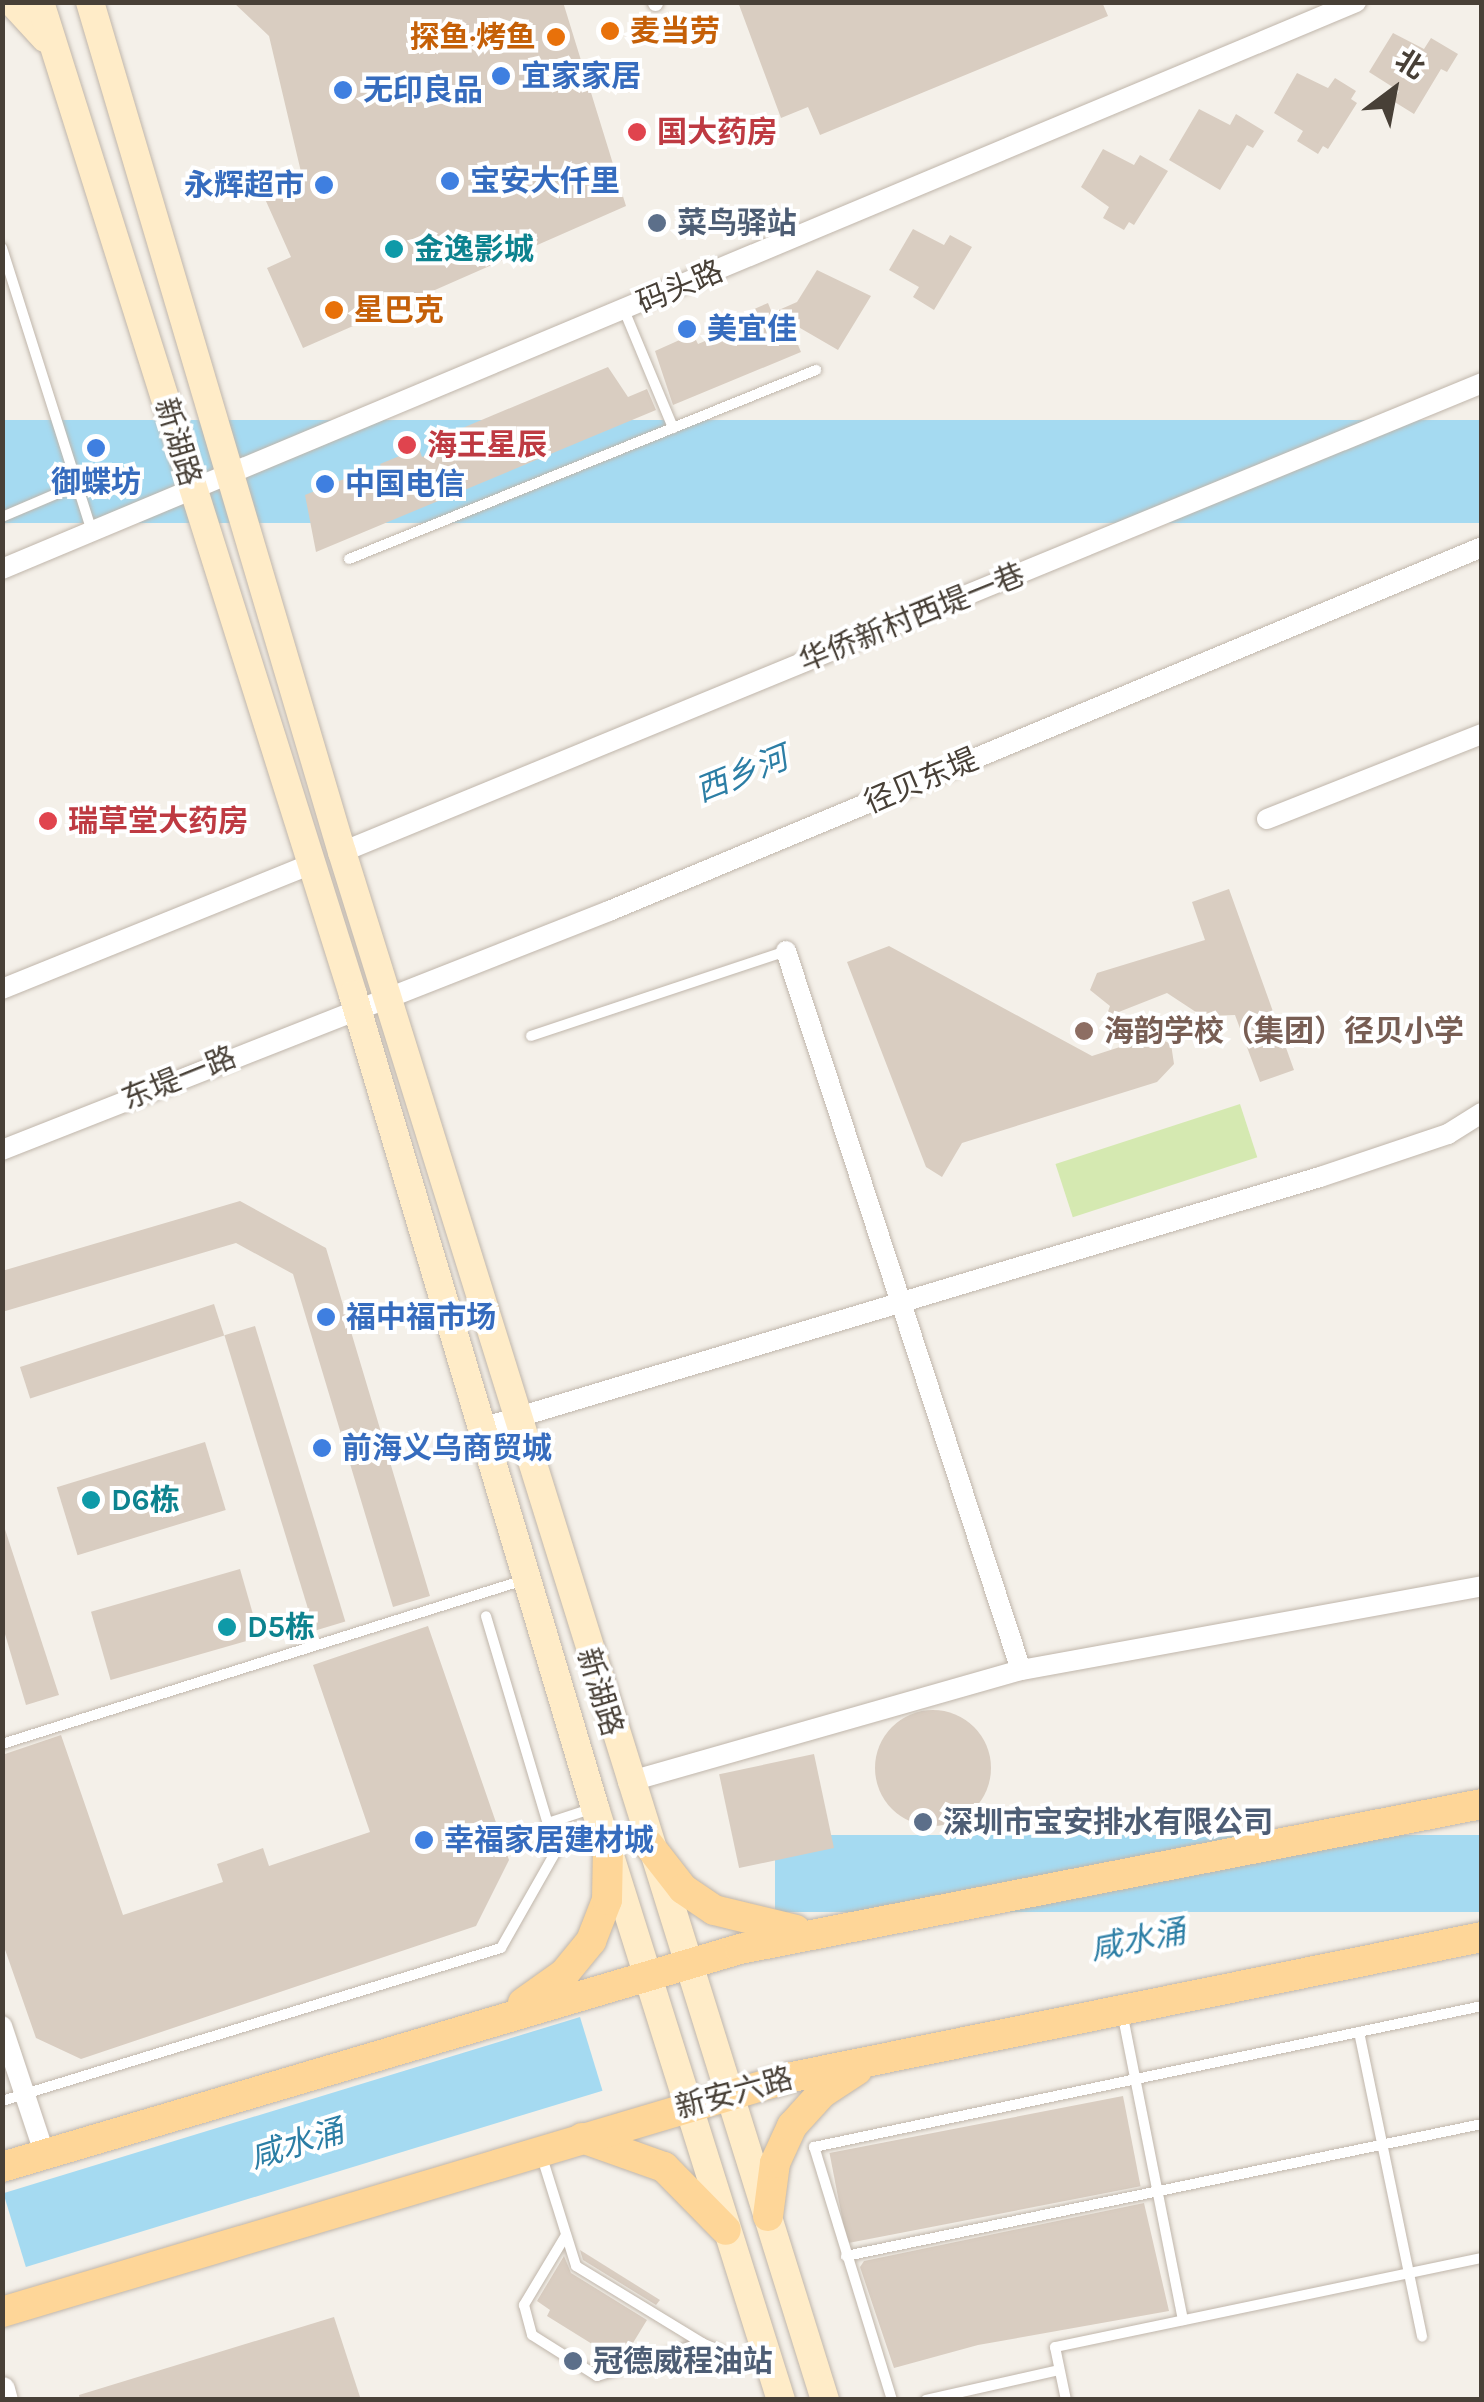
<!DOCTYPE html>
<meta charset="utf-8">
<style>
body{margin:0}
#map{position:relative;width:1484px;height:2402px;overflow:hidden;background:#f4f0e9;font-family:Karla,"Noto Sans SC",sans-serif}
div>[style]{position:absolute}
.green>*{inset:0;background:#d5e9b1;transform-origin:0 0}
.water>*{inset:0;background:#a5daf1;transform-origin:0 0}
.building>*{inset:0;background:#d9cdc1;transform-origin:0 0}
.round{border-radius:50%}
.roads{filter:drop-shadow(0 0 2px #c0b6ab) drop-shadow(0 0 2px #c0b6ab)}
.service>*{height:10px;margin:-5px;padding:0 5px;transform-origin:5px;border-radius:5px;background:#fff}
.pedestrian>*{height:15px;margin:-7.5px;padding:0 7.5px;transform-origin:7.5px;border-radius:7.5px;background:#fff}
.minor>*{height:20px;margin:-10px;padding:0 10px;transform-origin:10px;border-radius:10px;background:#fff}
.tertiary>*{height:25px;margin:-12.5px;padding:0 12.5px;transform-origin:12.5px;border-radius:12.5px;background:#fff}
.secondary>*{height:28px;margin:-14px;padding:0 14px;transform-origin:14px;border-radius:14px;background:#ffecc8}
.primary>*{height:30px;margin:-15px;padding:0 15px;transform-origin:15px;border-radius:15px;background:#fed698}
.dots>*{width:28px;height:28px;translate:-50% -50%;box-sizing:border-box;border:5px solid #fff;border-radius:50%}
span{translate:-50% -50%;white-space:nowrap;text-align:center;line-height:1.15;-webkit-text-stroke:8px #fff;paint-order:stroke}
.food-label{font-size:30px;color:#c56008;font-weight:700}
.left{translate:0 -50%;text-align:left}
.right{translate:-100% -50%;text-align:right}
.shop-label{font-size:30px;color:#366cbe;font-weight:700}
.health-label{font-size:30px;color:#be3a42;font-weight:700}
.service-label{font-size:30px;color:#4e5e75;font-weight:700}
.culture-label{font-size:30px;color:#0d838f;font-weight:700}
.street-label{font-size:30px;color:#484037}
.education-label{font-size:30px;color:#785e54;font-weight:700}
.water-label{font-size:32px;color:#2c7ea5;font-style:italic}
.frame{position:absolute;inset:0;border:5px solid #484037;pointer-events:none}
.north{position:absolute;left:1344px;top:40px;width:100px;height:100px;-webkit-text-stroke:8px #fff;paint-order:stroke;rotate:32deg;font-size:28px;font-weight:700;line-height:40px;text-align:center;color:#484037}
.north::after{content:'';display:block;margin:auto;width:35px;height:45px;background:#484037;clip-path:polygon(50% 0,100% 100%,50% 72%,0 100%)}
</style>
<div id="map">
<div class="green">
<i style="left:1240px;top:1104px;width:56px;height:194px;rotate:72deg"></i>
</div>
<div class="water">
<i style="left:1481px;top:420px;width:103px;height:1599px;rotate:90deg"></i>
<i style="left:1481px;top:1835px;width:77px;height:706px;rotate:90deg"></i>
<i style="left:580px;top:2017px;width:77px;height:603px;rotate:73deg"></i>
</div>
<div class="building">
<i style="clip-path:polygon(233px 2px,563px 2px,626px 206px,303px 348px,267px 268px,291px 257px,261px 190px,301px 172px,269px 36px)"></i>
<i style="clip-path:polygon(738px 2px,1102px 2px,1108px 16px,820px 135px,808px 107px,781px 118px)"></i>
<i style="clip-path:polygon(1393px 33px,1424px 49px,1431px 38px,1458px 54px,1447px 72px,1441px 69px,1414px 114px,1393px 101px,1399px 91px,1369px 72px)"></i>
<i style="clip-path:polygon(1297px 73px,1328px 88px,1335px 78px,1356px 91px,1351px 99px,1357px 103px,1328px 149px,1323px 146px,1318px 154px,1297px 141px,1303px 131px,1274px 113px)"></i>
<i style="clip-path:polygon(1199px 109px,1230px 125px,1236px 114px,1264px 131px,1253px 148px,1247px 145px,1220px 190px,1169px 160px)"></i>
<i style="clip-path:polygon(1103px 149px,1134px 165px,1140px 155px,1168px 171px,1134px 225px,1129px 222px,1124px 230px,1103px 218px,1109px 207px,1081px 187px)"></i>
<i style="clip-path:polygon(913px 229px,944px 245px,950px 235px,972px 247px,934px 310px,913px 297px,919px 287px,889px 270px)"></i>
<i style="clip-path:polygon(817px 270px,871px 296px,838px 350px,788px 321px,801px 352px,673px 405px,655px 351px,693px 334px,698px 344px,733px 329px,729px 320px,768px 303px,772px 313px,797px 302px)"></i>
<i style="clip-path:polygon(608px 367px,628px 397px,647px 389px,656px 410px,316px 552px,305px 495px,344px 479px,348px 488px,384px 474px,380px 464px,419px 448px,422px 457px,457px 441px,453px 432px)"></i>
<i style="clip-path:polygon(1229px 889px,1294px 1070px,1260px 1082px,1235px 1015px,1202px 1016px,1167px 993px,1106px 1017px,1110px 1006px,1090px 990px,1097px 973px,1205px 940px,1192px 902px)"></i>
<i style="clip-path:polygon(889px 946px,1092px 1056px,1154px 1036px,1171px 1044px,1174px 1064px,1157px 1082px,962px 1143px,942px 1177px,926px 1167px,847px 962px)"></i>
<i style="clip-path:polygon(240px 1201px,326px 1248px,430px 1596px,393px 1607px,293px 1274px,236px 1243px,2px 1312px,2px 1271px)"></i>
<i style="left:214px;top:1304px;width:33px;height:204px;rotate:72deg"></i>
<i style="left:255px;top:1326px;width:309px;height:32px;rotate:73deg"></i>
<i style="left:205px;top:1442px;width:71px;height:155px;rotate:73deg"></i>
<i style="clip-path:polygon(2px 1520px,59px 1695px,26px 1705px,2px 1624px)"></i>
<i style="left:240px;top:1569px;width:71px;height:155px;rotate:74deg"></i>
<i style="clip-path:polygon(428px 1626px,509px 1860px,476px 1926px,81px 2059px,36px 2038px,2px 1941px,2px 1755px,61px 1735px,123px 1915px,223px 1882px,217px 1864px,263px 1848px,269px 1866px,370px 1832px,313px 1665px)"></i>
<i class="round" style="left:875px;top:1710px;width:116px;height:116px"></i>
<i style="left:814px;top:1754px;width:96px;height:97px;rotate:78deg"></i>
<i style="left:1123px;top:2096px;width:92px;height:299px;rotate:79deg"></i>
<i style="clip-path:polygon(1144px 2203px,1169px 2311px,978px 2345px,894px 2368px,860px 2267px,864px 2261px)"></i>
<i style="clip-path:polygon(580px 2250px,660px 2300px,656px 2305px,583px 2260px)"></i>
<i style="clip-path:polygon(564px 2256px,571px 2273px,647px 2320px,625px 2356px,609px 2345px,605px 2352px,547px 2316px,550px 2310px,537px 2301px)"></i>
<i style="clip-path:polygon(334px 2317px,361px 2400px,80px 2400px,79px 2395px)"></i>
</div>
<div class="roads">
<div class="service">
<i style="left:2px;top:248px;width:297px;rotate:72.4deg"></i>
<i style="left:624px;top:310px;width:128px;rotate:67.4deg"></i>
<i style="left:2px;top:517px;width:82px;rotate:-23.1deg"></i>
<i style="left:349px;top:559px;width:504px;rotate:-22.03deg"></i>
<i style="left:531px;top:1036px;width:269px;rotate:-18.4deg"></i>
<i style="left:2px;top:1744px;width:547px;rotate:-17.44deg"></i>
<i style="left:548px;top:1823px;width:48px;rotate:-18.1deg"></i>
<i style="left:1122px;top:2012px;width:314px;rotate:78.8deg"></i>
<i style="left:1359px;top:2032px;width:311px;rotate:78.3deg"></i>
<i style="left:2px;top:2101px;width:522px;rotate:-17.05deg"></i>
<i style="left:501px;top:1948px;width:112px;rotate:-60.4deg"></i>
<i style="left:556px;top:1851px;width:245px;rotate:-106.6deg"></i>
<i style="left:541px;top:2154px;width:117px;rotate:72.6deg"></i>
<i style="left:576px;top:2266px;width:148px;rotate:31.4deg"></i>
<i style="left:702px;top:2343px;width:69px;rotate:23.2deg"></i>
<i style="left:566px;top:2235px;width:82px;rotate:121deg"></i>
<i style="left:524px;top:2305px;width:31px;rotate:75deg"></i>
<i style="left:532px;top:2335px;width:77px;rotate:32.2deg"></i>
<i style="left:597px;top:2376px;width:110px;rotate:-17.4deg"></i>
<i style="left:846px;top:2256px;width:650px;rotate:-11.73deg"></i>
<i style="left:892px;top:2400px;width:265px;rotate:-107.1deg"></i>
<i style="left:814px;top:2147px;width:683px;rotate:-11.92deg"></i>
<i style="left:926px;top:2400px;width:136px;rotate:-12.7deg"></i>
<i style="left:1066px;top:2400px;width:54px;rotate:-101.7deg"></i>
<i style="left:1055px;top:2347px;width:436px;rotate:-11.8deg"></i>
</div>
<div class="pedestrian">
<i style="left:655px;top:2px;width:1px;rotate:90deg"></i>
</div>
<div class="minor">
<i style="left:2px;top:569px;width:1468px;rotate:-22.72deg"></i>
<i style="left:1267px;top:819px;width:231px;rotate:-21.6deg"></i>
<i style="left:342px;top:852px;width:1233px;rotate:-22.36deg"></i>
<i style="left:786px;top:951px;width:756px;rotate:71.9deg"></i>
<i style="left:2px;top:989px;width:334px;rotate:-22deg"></i>
<i style="left:2px;top:1150px;width:652px;rotate:-21.49deg"></i>
<i style="left:609px;top:911px;width:946px;rotate:-22.63deg"></i>
<i style="left:485px;top:1427px;width:872px;rotate:-16.67deg"></i>
<i style="left:1320px;top:1177px;width:135px;rotate:-18.6deg"></i>
<i style="left:1448px;top:1134px;width:40px;rotate:-32deg"></i>
<i style="left:628px;top:1782px;width:409px;rotate:-15.9deg"></i>
<i style="left:1021px;top:1670px;width:469px;rotate:-10.3deg"></i>
<i style="left:2px;top:2026px;width:136px;rotate:71.6deg"></i>
</div>
<div class="tertiary">
<i style="left:2px;top:2389px;width:11px;rotate:75deg"></i>
</div>
<div class="secondary">
<i style="left:12px;top:2px;width:49px;rotate:47.5deg"></i>
<i style="left:40px;top:2px;width:1041px;rotate:72.5deg"></i>
<i style="left:353px;top:995px;width:848px;rotate:73.42deg"></i>
<i style="left:595px;top:1808px;width:621px;rotate:72.56deg"></i>
<i style="left:90px;top:2px;width:887px;rotate:73.49deg"></i>
<i style="left:342px;top:852px;width:1622px;rotate:72.67deg"></i>
</div>
<div class="primary">
<i style="left:648px;top:1844px;width:57px;rotate:52.1deg"></i>
<i style="left:683px;top:1889px;width:37px;rotate:34deg"></i>
<i style="left:714px;top:1910px;width:84px;rotate:13.7deg"></i>
<i style="left:523px;top:2003px;width:50px;rotate:-35.3deg"></i>
<i style="left:564px;top:1974px;width:43px;rotate:-50.7deg"></i>
<i style="left:591px;top:1941px;width:44px;rotate:-68.7deg"></i>
<i style="left:607px;top:1900px;width:50px;rotate:-88.9deg"></i>
<i style="left:582px;top:2138px;width:87px;rotate:19.5deg"></i>
<i style="left:664px;top:2167px;width:88px;rotate:45.5deg"></i>
<i style="left:2px;top:2167px;width:770px;rotate:-16.46deg"></i>
<i style="left:740px;top:1949px;width:756px;rotate:-11.06deg"></i>
<i style="left:768px;top:2216px;width:53px;rotate:-82.5deg"></i>
<i style="left:775px;top:2163px;width:41px;rotate:-65.3deg"></i>
<i style="left:792px;top:2126px;width:45px;rotate:-47.7deg"></i>
<i style="left:822px;top:2093px;width:42px;rotate:-33.3deg"></i>
<i style="left:2px;top:2312px;width:824px;rotate:-16.57deg"></i>
<i style="left:792px;top:2077px;width:704px;rotate:-11.47deg"></i>
</div>
</div>
<div class="dots">
<i style="left:610px;top:31px;background:#e8710a"></i>
<i style="left:556px;top:37px;background:#e8710a"></i>
<i style="left:501px;top:76px;background:#3f7fe0"></i>
<i style="left:343px;top:90px;background:#3f7fe0"></i>
<i style="left:637px;top:132px;background:#e0444e"></i>
<i style="left:450px;top:181px;background:#3f7fe0"></i>
<i style="left:324px;top:185px;background:#3f7fe0"></i>
<i style="left:657px;top:223px;background:#5c6f8a"></i>
<i style="left:394px;top:249px;background:#0f9aa8"></i>
<i style="left:334px;top:310px;background:#e8710a"></i>
<i style="left:687px;top:329px;background:#3f7fe0"></i>
<i style="left:407px;top:445px;background:#e0444e"></i>
<i style="left:96px;top:448px;background:#3f7fe0"></i>
<i style="left:325px;top:484px;background:#3f7fe0"></i>
<i style="left:48px;top:821px;background:#e0444e"></i>
<i style="left:1084px;top:1031px;background:#8d6e63"></i>
<i style="left:326px;top:1317px;background:#3f7fe0"></i>
<i style="left:322px;top:1448px;background:#3f7fe0"></i>
<i style="left:91px;top:1500px;background:#0f9aa8"></i>
<i style="left:227px;top:1627px;background:#0f9aa8"></i>
<i style="left:923px;top:1822px;background:#5c6f8a"></i>
<i style="left:424px;top:1840px;background:#3f7fe0"></i>
<i style="left:573px;top:2361px;background:#5c6f8a"></i>
</div>
<div class="food-label">
<span class="left" style="left:630px;top:31px">麦当劳</span>
<span class="right" style="left:536px;top:37px">探鱼·烤鱼</span>
<span class="left" style="left:354px;top:310px">星巴克</span>
</div>
<div class="shop-label">
<span class="left" style="left:521px;top:76px">宜家家居</span>
<span class="left" style="left:363px;top:90px">无印良品</span>
<span class="left" style="left:470px;top:181px">宝安大仟里</span>
<span class="right" style="left:304px;top:185px">永辉超市</span>
<span class="left" style="left:707px;top:329px">美宜佳</span>
<span style="left:96px;top:482px">御蝶坊</span>
<span class="left" style="left:345px;top:484px">中国电信</span>
<span class="left" style="left:346px;top:1317px">福中福市场</span>
<span class="left" style="left:342px;top:1448px">前海义乌商贸城</span>
<span class="left" style="left:444px;top:1840px">幸福家居建材城</span>
</div>
<div class="health-label">
<span class="left" style="left:657px;top:132px">国大药房</span>
<span class="left" style="left:427px;top:445px">海王星辰</span>
<span class="left" style="left:68px;top:821px">瑞草堂大药房</span>
</div>
<div class="service-label">
<span class="left" style="left:677px;top:223px">菜鸟驿站</span>
<span class="left" style="left:943px;top:1822px">深圳市宝安排水有限公司</span>
<span class="left" style="left:593px;top:2361px">冠德威程油站</span>
</div>
<div class="culture-label">
<span class="left" style="left:414px;top:249px">金逸影城</span>
<span class="left" style="left:111px;top:1500px">D6栋</span>
<span class="left" style="left:247px;top:1627px">D5栋</span>
</div>
<div class="street-label">
<span style="left:680px;top:287px;rotate:-23deg">码头路</span>
<span style="left:178px;top:442px;rotate:73deg">新湖路</span>
<span style="left:912px;top:618px;rotate:-22deg">华侨新村西堤一巷</span>
<span style="left:921px;top:781px;rotate:-23deg">径贝东堤</span>
<span style="left:179px;top:1078px;rotate:-22deg">东堤一路</span>
<span style="left:600px;top:1692px;rotate:73deg">新湖路</span>
<span style="left:734px;top:2093px;rotate:-15deg">新安六路</span>
</div>
<div class="education-label">
<span class="left" style="left:1104px;top:1031px">海韵学校（集团）径贝小学</span>
</div>
<div class="water-label">
<span style="left:742px;top:775px;rotate:-22deg">西乡河</span>
<span style="left:1138px;top:1941px;rotate:-11deg">咸水涌</span>
<span style="left:297px;top:2145px;rotate:-17deg">咸水涌</span>
</div>
<div class="frame"></div>
<div class="north">北</div>
</div>
